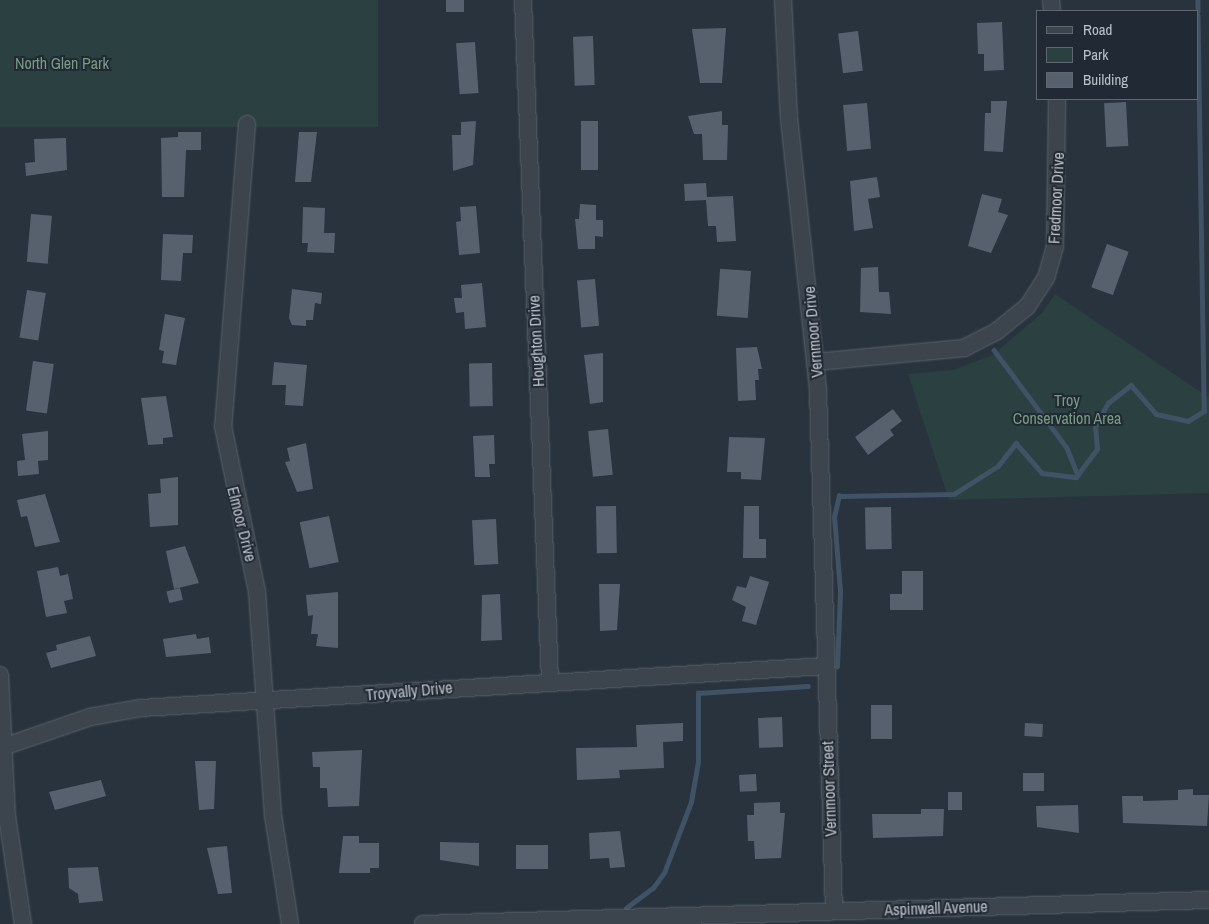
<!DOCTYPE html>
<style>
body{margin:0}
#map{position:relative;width:1209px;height:924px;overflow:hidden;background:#28333e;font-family:"Archivo Narrow",sans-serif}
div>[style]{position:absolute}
.green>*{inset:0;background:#2b4040;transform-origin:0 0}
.stream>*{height:4.5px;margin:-2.25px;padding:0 2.25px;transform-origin:2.25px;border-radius:2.25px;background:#405265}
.building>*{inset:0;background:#57616e;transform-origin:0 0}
.roads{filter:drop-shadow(0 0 1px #5a636c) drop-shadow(0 0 1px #5a636c)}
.minor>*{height:16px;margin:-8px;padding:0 8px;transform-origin:8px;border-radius:8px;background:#3c454e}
span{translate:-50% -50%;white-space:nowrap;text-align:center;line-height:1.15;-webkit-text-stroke:4px #212a34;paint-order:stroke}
.park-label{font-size:16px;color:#799c80}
.street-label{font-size:16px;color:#b9c0c9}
.legend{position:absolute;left:1036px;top:10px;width:162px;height:90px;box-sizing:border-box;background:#212a34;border:1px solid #5e6670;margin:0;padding:6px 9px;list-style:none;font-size:15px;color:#b9c0c9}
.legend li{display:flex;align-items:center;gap:10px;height:25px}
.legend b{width:25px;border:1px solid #5e6670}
</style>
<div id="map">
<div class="green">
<i style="left:0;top:0;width:378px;height:127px"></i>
<i style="clip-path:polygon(1055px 294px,1208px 397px,1209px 387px,1209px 493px,949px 500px,908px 374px,953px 370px,993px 355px,1042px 313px)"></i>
</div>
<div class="stream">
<i style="left:1198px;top:0;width:11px;rotate:90deg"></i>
<i style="left:1198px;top:15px;width:396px;rotate:89.1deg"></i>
<i style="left:994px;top:350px;width:122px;rotate:53.3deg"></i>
<i style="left:1067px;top:448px;width:29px;rotate:68deg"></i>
<i style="left:837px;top:667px;width:76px;rotate:-87.7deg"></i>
<i style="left:840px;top:591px;width:74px;rotate:-94.6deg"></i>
<i style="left:834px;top:517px;width:22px;rotate:-77deg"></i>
<i style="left:839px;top:496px;width:115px;rotate:-1deg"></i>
<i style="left:954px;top:494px;width:52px;rotate:-32.5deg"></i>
<i style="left:998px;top:466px;width:29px;rotate:-52deg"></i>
<i style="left:1016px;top:443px;width:40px;rotate:49deg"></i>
<i style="left:1042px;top:473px;width:34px;rotate:7deg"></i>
<i style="left:1076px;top:477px;width:35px;rotate:-53deg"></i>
<i style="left:1097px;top:449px;width:22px;rotate:-95deg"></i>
<i style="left:1095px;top:427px;width:27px;rotate:-62deg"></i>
<i style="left:1108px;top:403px;width:29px;rotate:-38deg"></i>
<i style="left:1131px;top:385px;width:38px;rotate:49deg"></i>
<i style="left:1156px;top:414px;width:33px;rotate:12deg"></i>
<i style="left:1188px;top:421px;width:19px;rotate:-32deg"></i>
<i style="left:626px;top:908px;width:34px;rotate:-37deg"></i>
<i style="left:653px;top:888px;width:19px;rotate:-54deg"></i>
<i style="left:664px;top:873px;width:76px;rotate:-69.2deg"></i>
<i style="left:691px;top:802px;width:41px;rotate:-80.1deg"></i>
<i style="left:698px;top:762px;width:69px;rotate:-90deg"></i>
<i style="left:698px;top:693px;width:110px;rotate:-3.6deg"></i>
</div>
<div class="building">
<i style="left:446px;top:0;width:18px;height:12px"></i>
<i style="clip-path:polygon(1002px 22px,1004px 70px,984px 71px,984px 54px,978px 54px,977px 23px)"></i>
<i style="clip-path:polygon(726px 28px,722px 83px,700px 83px,692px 29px)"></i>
<i style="left:858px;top:31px;width:40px;height:20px;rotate:83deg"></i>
<i style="left:593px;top:36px;width:49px;height:20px;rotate:88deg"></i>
<i style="left:475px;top:42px;width:51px;height:19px;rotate:86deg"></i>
<i style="clip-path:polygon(991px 101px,1007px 101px,1003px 152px,984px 151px,985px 113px,991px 113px)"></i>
<i style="left:1126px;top:102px;width:44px;height:22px;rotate:87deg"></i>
<i style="left:867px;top:103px;width:46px;height:24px;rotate:85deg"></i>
<i style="clip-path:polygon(722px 111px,722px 125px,728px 125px,727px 160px,703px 160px,702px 134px,694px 134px,688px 116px)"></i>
<i style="clip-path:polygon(476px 121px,473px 165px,453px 171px,452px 135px,461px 135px,461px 122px)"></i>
<i style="left:581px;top:121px;width:17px;height:49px"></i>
<i style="clip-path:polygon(178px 132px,201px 132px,201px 150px,186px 150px,184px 197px,162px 197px,161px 138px,178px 137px)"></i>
<i style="clip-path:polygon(299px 132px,317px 132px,311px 182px,295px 182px)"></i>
<i style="clip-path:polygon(66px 138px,67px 170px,26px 176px,25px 163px,35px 162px,34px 139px)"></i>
<i style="clip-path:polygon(877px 177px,880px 197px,868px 199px,873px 228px,854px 231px,850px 181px)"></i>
<i style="clip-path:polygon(706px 183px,707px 197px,733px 196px,736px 241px,717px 242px,716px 226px,708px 226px,706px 200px,685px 201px,684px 184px)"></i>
<i style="clip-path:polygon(982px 194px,1002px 199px,998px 212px,1008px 215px,991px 253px,968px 246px)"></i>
<i style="clip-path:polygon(580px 204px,596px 205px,596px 220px,603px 220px,603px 237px,595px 236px,595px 249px,578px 249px,575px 219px,579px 219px)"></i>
<i style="clip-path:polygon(476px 206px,480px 253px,459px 255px,456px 222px,461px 221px,460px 207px)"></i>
<i style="clip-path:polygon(303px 207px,325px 208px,324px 233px,335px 233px,334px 253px,307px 252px,308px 243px,302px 243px)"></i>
<i style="left:31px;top:214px;width:21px;height:48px;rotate:5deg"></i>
<i style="clip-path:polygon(163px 234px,193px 235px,192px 253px,183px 253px,181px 281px,161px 280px)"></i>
<i style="left:1107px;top:244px;width:23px;height:46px;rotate:20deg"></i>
<i style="clip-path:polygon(878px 267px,879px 292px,889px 292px,891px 314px,860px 312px,861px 268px)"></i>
<i style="left:751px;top:271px;width:47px;height:31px;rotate:94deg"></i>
<i style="left:595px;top:279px;width:47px;height:18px;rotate:85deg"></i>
<i style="clip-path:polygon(482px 283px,486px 327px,465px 329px,464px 312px,456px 313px,454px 298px,462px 298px,461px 285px)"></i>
<i style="clip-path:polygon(292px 289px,322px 293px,321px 304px,315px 303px,313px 320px,306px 320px,306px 326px,292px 325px,289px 318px)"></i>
<i style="left:27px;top:290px;width:19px;height:48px;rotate:9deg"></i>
<i style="clip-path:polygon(165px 314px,185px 318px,176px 365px,162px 363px,164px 351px,159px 350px)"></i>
<i style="clip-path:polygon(757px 347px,762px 369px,758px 369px,759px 380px,755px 380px,756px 400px,738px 401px,736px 348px)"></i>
<i style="clip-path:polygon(603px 353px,603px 402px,590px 404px,584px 355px)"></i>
<i style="left:33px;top:361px;width:21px;height:50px;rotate:8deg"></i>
<i style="clip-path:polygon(274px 362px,307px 365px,303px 406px,285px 405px,286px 385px,272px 385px)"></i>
<i style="left:492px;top:363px;width:43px;height:23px;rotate:89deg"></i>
<i style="clip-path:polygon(166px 396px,173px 437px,163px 438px,163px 444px,148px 445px,141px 398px)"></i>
<i style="clip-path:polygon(893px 409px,902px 421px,890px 430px,894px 435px,868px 455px,855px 437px)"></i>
<i style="left:608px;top:429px;width:46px;height:20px;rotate:84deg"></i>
<i style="clip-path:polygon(48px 431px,48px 460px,38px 461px,39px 474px,18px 476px,17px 461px,25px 460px,22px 434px)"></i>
<i style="clip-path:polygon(494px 435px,495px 464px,489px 464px,490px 477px,475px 477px,473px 436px)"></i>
<i style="clip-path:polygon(729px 437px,765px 438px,761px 480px,741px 479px,741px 472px,727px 472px)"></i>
<i style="clip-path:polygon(306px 443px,313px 489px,297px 492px,285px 462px,290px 461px,287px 448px)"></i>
<i style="clip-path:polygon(178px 477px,178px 525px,150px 527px,148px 494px,161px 493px,160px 479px)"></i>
<i style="clip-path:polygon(45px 494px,60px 542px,35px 547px,27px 516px,21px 517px,17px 500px)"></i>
<i style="left:616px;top:506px;width:47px;height:20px;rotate:89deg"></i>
<i style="clip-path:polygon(744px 506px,759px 506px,759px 539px,766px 539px,766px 558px,743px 558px)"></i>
<i style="left:891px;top:507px;width:42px;height:26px;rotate:89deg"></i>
<i style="left:329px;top:516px;width:47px;height:30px;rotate:78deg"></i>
<i style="left:496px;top:519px;width:45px;height:24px;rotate:87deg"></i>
<i style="clip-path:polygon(185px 546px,199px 583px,174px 589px,166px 551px)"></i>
<i style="clip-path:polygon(58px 567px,60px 576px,68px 574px,73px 599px,64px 601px,67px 613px,46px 617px,37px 571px)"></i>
<i style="clip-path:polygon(902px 571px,923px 571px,923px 610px,890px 610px,890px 594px,902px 594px)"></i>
<i style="clip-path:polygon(750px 576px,769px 582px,756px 625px,742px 621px,746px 607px,732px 600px,737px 586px,746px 588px)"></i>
<i style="clip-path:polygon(599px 584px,620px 584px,617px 630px,600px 631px)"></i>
<i style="left:180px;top:588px;width:12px;height:14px;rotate:76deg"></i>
<i style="clip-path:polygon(338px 592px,338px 648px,316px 646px,318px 634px,311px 634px,313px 615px,308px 616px,306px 595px)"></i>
<i style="clip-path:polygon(500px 594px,502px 640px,481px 641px,482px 595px)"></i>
<i style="clip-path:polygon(196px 634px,197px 639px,209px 637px,211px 653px,166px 657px,163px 639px)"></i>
<i style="clip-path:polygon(90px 636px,96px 656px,51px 668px,46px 653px,57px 650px,56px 645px)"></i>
<i style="left:871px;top:705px;width:21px;height:34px"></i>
<i style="left:782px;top:717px;width:30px;height:24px;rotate:88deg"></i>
<i style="clip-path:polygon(683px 723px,683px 741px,663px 742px,664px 768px,619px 770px,620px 778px,577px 780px,576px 748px,637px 747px,636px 725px)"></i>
<i style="left:1025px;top:723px;width:18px;height:13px;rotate:3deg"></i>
<i style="clip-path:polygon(362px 750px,359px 806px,328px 807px,327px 788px,320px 788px,320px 767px,313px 767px,312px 752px)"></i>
<i style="clip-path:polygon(195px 761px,216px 761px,214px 809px,199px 810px)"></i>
<i style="left:1044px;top:773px;width:18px;height:21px;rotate:90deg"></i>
<i style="left:756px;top:774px;width:17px;height:17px;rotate:87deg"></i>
<i style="clip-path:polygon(101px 780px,106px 796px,55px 810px,49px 792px)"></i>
<i style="clip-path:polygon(1193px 789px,1193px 795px,1209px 795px,1207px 826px,1123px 823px,1122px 796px,1143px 796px,1143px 801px,1178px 800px,1178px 790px)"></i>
<i style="left:948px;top:792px;width:14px;height:18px"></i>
<i style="clip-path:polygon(780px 802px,780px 813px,785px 813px,781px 858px,755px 859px,754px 841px,748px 841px,747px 815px,754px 815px,754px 803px)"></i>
<i style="clip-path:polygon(1078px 805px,1079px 833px,1037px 827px,1036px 806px)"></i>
<i style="clip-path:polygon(921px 809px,944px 809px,943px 836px,873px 838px,872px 814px,921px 814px)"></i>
<i style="clip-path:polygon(620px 831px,625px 867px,610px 868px,609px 858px,590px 859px,589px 833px)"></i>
<i style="clip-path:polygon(343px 836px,359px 836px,359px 843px,379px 843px,379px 868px,370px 868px,370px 873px,339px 873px)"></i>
<i style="clip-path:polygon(440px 842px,479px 843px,479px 866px,440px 860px)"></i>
<i style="left:516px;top:845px;width:32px;height:24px"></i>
<i style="clip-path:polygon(227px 846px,232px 893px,218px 894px,207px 848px)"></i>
<i style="clip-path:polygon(98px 867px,103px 901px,79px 903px,78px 894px,69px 888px,68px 868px)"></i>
</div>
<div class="roads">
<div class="minor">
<i style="left:523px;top:0;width:683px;rotate:87.73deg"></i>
<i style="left:783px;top:0;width:118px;rotate:87.1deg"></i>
<i style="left:789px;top:118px;width:275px;rotate:83.9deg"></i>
<i style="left:818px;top:391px;width:520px;rotate:88.24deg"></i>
<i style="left:1051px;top:0;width:11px;rotate:85deg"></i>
<i style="left:247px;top:124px;width:303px;rotate:94.5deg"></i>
<i style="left:223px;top:426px;width:169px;rotate:78.4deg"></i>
<i style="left:257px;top:592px;width:224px;rotate:85.9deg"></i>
<i style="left:273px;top:815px;width:110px;rotate:81.1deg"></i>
<i style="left:816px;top:362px;width:149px;rotate:-5.4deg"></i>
<i style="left:964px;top:348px;width:37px;rotate:-27deg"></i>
<i style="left:997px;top:331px;width:38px;rotate:-39deg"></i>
<i style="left:1027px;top:307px;width:35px;rotate:-57deg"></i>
<i style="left:1046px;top:278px;width:33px;rotate:-74deg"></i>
<i style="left:1055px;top:246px;width:147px;rotate:-89.2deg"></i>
<i style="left:0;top:675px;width:141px;rotate:87.2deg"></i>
<i style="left:7px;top:816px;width:109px;rotate:81.6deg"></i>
<i style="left:0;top:748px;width:95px;rotate:-19deg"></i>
<i style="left:90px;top:717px;width:52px;rotate:-10deg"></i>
<i style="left:141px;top:708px;width:685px;rotate:-3.51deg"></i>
<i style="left:423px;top:924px;width:786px;rotate:-1.75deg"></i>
</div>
</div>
<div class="park-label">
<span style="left:62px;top:63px">North Glen Park</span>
<span style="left:1067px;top:409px">Troy<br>Conservation Area</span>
</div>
<div class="street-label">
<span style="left:1056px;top:198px;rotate:-87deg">Fredmoor Drive</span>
<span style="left:813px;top:332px;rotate:-95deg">Vernmoor Drive</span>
<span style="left:536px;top:341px;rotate:-93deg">Houghton Drive</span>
<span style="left:242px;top:524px;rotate:76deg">Elmoor Drive</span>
<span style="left:409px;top:691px;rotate:-5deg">Troyvally Drive</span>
<span style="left:829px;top:789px;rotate:-92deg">Vernmoor Street</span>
<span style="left:936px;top:908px;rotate:-2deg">Aspinwall Avenue</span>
</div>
<ul class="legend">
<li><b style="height:6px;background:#3c454e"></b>Road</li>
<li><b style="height:14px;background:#2b4040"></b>Park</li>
<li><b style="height:14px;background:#57616e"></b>Building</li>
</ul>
</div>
